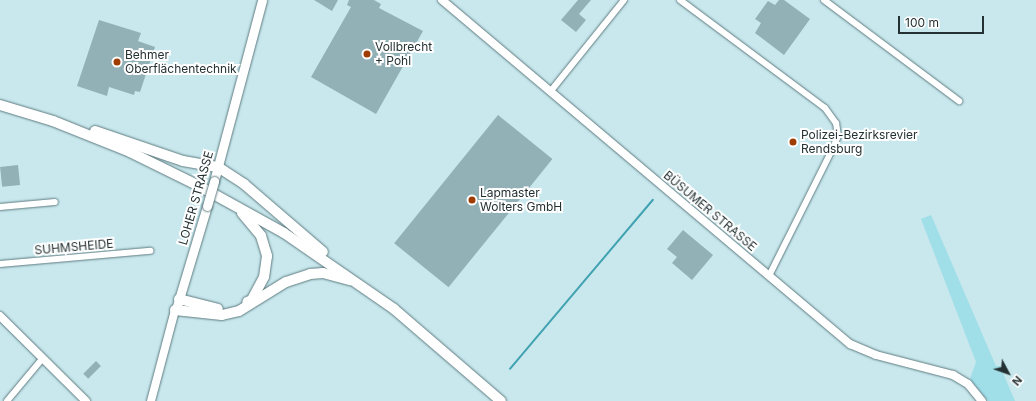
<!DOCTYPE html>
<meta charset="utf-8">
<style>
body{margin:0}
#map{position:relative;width:1036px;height:401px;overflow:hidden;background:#c8e8ed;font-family:Inter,sans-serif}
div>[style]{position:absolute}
.green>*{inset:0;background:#a0dee8}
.stream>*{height:1.5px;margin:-0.75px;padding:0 0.75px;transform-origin:0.75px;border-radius:0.75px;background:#41a2b1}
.building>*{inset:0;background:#92b1b6;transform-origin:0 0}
.roads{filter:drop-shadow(0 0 1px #5e7b80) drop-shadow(0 0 1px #5e7b80)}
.minor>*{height:6px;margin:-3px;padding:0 3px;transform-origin:3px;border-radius:3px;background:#fff}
.tertiary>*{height:8px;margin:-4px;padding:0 4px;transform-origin:4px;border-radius:4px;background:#fff}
.secondary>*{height:9px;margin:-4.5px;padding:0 4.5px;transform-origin:4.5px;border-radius:4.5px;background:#fff}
.primary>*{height:10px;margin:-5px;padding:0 5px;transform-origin:5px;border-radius:5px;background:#fff}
.bridges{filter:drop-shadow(0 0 1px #5e7b80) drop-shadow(0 0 1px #5e7b80)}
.secondary-bridge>*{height:9px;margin:-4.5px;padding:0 4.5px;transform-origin:4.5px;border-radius:4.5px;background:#fff}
.dots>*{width:11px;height:11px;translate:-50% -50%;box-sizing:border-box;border:2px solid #fff;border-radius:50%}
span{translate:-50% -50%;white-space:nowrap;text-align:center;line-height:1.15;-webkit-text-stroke:4px #fff;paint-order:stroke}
.poi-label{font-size:12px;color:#243133}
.left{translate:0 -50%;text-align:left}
.street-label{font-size:12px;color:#243133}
.north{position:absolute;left:988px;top:353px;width:40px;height:40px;-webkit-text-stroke:3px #fff;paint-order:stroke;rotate:131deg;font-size:11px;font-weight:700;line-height:16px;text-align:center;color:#243133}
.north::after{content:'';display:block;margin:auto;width:14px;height:18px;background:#243133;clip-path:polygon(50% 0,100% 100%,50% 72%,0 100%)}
.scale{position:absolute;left:898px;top:16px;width:86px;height:18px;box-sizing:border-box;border:2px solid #243133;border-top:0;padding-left:5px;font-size:12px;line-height:14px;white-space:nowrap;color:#243133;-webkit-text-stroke:3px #fff;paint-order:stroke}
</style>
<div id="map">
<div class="green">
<i style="clip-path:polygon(931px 215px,996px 366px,1000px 366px,1015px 401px,988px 401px,970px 379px,976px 362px,921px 219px)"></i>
</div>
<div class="stream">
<i style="left:510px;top:369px;width:221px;rotate:-49.8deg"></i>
</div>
<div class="building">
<i style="clip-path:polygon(314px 0,338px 0,332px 11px)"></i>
<i style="clip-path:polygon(349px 0,374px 0,381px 4px,379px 8px,423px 31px,376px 114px,311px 77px,351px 7px,347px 5px)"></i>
<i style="clip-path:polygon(578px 0,591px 0,579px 14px,586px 20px,576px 32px,561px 20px)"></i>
<i style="clip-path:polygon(779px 0,784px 0,810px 19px,784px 55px,755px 33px,761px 23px,755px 19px,768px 1px,775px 5px)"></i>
<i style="clip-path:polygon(99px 20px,141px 33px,138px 41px,155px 47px,140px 92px,135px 91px,134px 95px,109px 87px,107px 96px,77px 86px)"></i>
<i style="left:498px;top:115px;width:70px;height:165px;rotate:39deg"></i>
<i style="left:18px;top:165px;width:20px;height:18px;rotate:84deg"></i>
<i style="clip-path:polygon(683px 230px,713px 255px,692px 280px,672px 263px,677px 257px,667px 249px)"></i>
<i style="left:96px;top:361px;width:7px;height:18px;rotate:45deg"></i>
</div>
<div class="roads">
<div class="minor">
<i style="left:680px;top:0;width:181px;rotate:36.7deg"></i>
<i style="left:825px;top:108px;width:19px;rotate:54deg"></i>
<i style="left:836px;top:123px;width:13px;rotate:81deg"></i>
<i style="left:838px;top:136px;width:13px;rotate:113deg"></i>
<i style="left:833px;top:148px;width:143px;rotate:116.6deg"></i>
<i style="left:824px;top:0;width:169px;rotate:36.8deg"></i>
<i style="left:550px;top:92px;width:118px;rotate:-51.2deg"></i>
<i style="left:0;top:207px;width:55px;rotate:-5.2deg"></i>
<i style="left:0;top:264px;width:151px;rotate:-5deg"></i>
<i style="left:7px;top:401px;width:56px;rotate:-50.1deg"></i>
</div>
<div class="tertiary">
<i style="left:442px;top:0;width:534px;rotate:40.14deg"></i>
<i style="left:850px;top:344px;width:28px;rotate:23deg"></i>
<i style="left:876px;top:355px;width:80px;rotate:14.6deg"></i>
<i style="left:953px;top:375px;width:17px;rotate:31deg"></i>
<i style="left:968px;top:384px;width:22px;rotate:51deg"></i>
<i style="left:0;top:316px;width:121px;rotate:44.7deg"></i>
<i style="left:151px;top:401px;width:94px;rotate:-75.2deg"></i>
</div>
<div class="secondary">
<i style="left:214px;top:181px;width:187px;rotate:-75.1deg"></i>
<i style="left:177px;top:306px;width:104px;rotate:-73.3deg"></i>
</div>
<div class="primary">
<i style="left:0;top:105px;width:55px;rotate:16.8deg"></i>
<i style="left:53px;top:121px;width:83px;rotate:21.9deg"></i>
<i style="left:130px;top:152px;width:77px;rotate:26.2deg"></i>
<i style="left:199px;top:186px;width:97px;rotate:28.9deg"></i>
<i style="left:284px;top:233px;width:134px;rotate:34.6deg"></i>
<i style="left:394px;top:309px;width:141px;rotate:40.7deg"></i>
<i style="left:95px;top:131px;width:93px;rotate:18.8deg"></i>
<i style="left:183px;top:161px;width:36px;rotate:10deg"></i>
<i style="left:218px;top:167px;width:31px;rotate:33deg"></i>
<i style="left:244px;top:184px;width:104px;rotate:40.7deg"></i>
<i style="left:242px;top:213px;width:30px;rotate:50deg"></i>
<i style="left:261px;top:236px;width:21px;rotate:73deg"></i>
<i style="left:267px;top:256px;width:21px;rotate:98deg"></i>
<i style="left:264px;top:277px;width:26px;rotate:118deg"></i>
<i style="left:252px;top:300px;width:5px;rotate:158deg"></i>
<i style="left:179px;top:299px;width:40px;rotate:14.4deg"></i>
<i style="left:175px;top:310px;width:47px;rotate:6.1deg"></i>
<i style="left:222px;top:315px;width:17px;rotate:-13deg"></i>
<i style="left:239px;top:311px;width:55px;rotate:-31.7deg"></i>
<i style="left:286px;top:282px;width:25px;rotate:-18deg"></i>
<i style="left:310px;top:274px;width:13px;rotate:-4deg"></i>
<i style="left:323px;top:273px;width:28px;rotate:15deg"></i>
</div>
</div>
<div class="bridges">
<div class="secondary-bridge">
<i style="left:207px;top:206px;width:26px;rotate:-74deg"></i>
</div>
</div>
<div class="dots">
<i style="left:367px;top:54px;background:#9f3c00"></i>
<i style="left:117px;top:62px;background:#9f3c00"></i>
<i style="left:793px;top:142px;background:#9f3c00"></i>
<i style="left:472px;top:200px;background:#9f3c00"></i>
</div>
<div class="poi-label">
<span class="left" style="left:375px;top:54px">Vollbrecht<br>+ Pohl</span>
<span class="left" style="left:125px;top:62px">Behmer<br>Oberflächentechnik</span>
<span class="left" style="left:801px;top:142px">Polizei-Bezirksrevier<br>Rendsburg</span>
<span class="left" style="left:480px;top:200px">Lapmaster<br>Wolters GmbH</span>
</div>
<div class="street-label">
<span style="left:196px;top:198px;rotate:-74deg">LOHER STRASSE</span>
<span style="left:710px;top:211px;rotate:40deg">BÜSUMER STRASSE</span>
<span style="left:74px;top:247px;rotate:-5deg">SUHMSHEIDE</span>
</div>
<div class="north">N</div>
<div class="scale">100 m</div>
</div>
